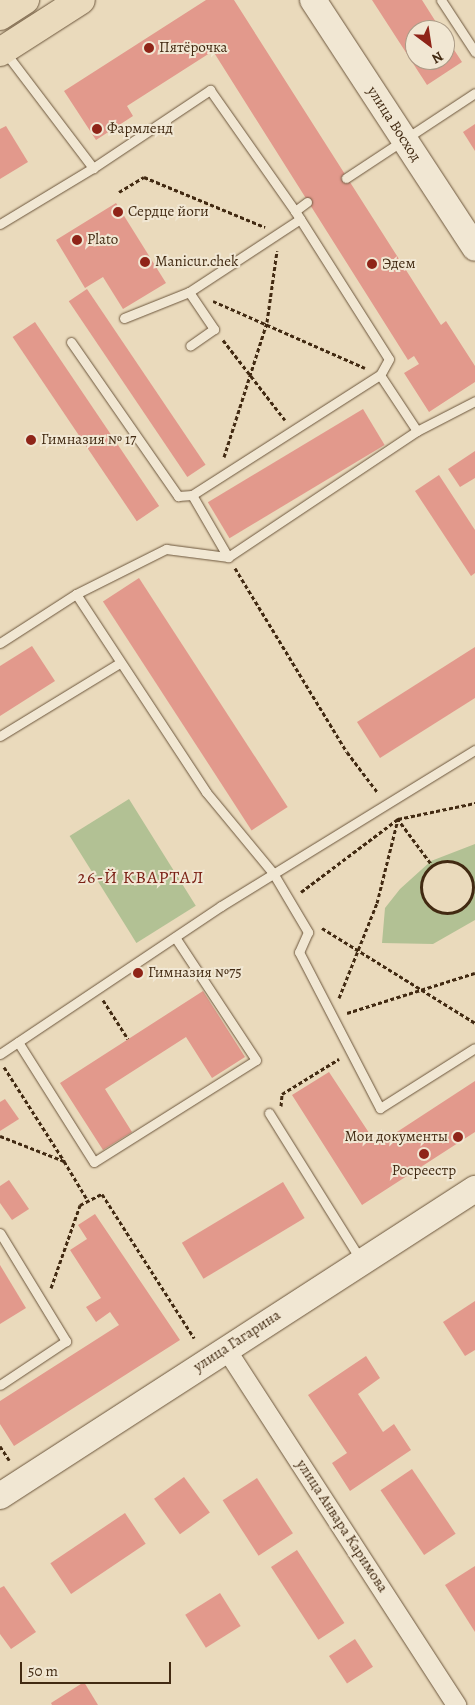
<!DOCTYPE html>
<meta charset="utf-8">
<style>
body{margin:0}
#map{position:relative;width:475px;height:1705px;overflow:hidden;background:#eadabc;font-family:Alegreya,serif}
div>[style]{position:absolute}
.green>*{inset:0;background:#b2c194;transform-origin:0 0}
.building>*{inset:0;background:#e2998c;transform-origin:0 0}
.path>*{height:3px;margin-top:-1.5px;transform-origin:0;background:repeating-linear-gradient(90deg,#422a12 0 4px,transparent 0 6.5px)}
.path>.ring{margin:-1.5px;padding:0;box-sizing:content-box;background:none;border:3px solid #422a12;border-radius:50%}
.roads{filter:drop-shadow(0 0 1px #6c563c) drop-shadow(0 0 1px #6c563c)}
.lane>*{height:9px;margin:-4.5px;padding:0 4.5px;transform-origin:4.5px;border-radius:4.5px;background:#f1e7d3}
.street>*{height:19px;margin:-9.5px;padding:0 9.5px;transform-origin:9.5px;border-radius:9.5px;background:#f1e7d3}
.secondary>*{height:26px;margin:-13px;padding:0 13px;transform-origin:13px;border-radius:13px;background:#f1e7d3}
.primary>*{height:28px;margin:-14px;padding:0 14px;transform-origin:14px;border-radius:14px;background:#eadabc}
.dots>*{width:14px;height:14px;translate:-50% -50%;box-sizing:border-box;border:2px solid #f1e7d3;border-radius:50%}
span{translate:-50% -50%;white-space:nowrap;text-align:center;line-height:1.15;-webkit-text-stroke:4px #f1e7d3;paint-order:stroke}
.poi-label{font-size:15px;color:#422a12}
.left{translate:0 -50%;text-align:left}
.right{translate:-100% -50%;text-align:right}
.street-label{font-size:15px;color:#422a12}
.quarter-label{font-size:18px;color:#7a1f14;letter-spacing:1px}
.north{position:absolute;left:405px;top:20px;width:50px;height:50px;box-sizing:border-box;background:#f1e7d3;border:1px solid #ab9b86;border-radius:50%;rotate:149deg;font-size:14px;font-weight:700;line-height:20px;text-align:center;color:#422a12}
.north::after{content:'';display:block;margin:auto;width:18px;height:22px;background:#8f2418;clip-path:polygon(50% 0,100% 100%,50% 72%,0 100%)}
.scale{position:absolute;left:20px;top:1662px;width:151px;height:22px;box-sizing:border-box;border:2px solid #422a12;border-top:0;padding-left:6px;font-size:15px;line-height:18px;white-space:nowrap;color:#422a12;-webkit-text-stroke:4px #f1e7d3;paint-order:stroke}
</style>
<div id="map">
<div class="green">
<i style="left:129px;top:799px;width:126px;height:70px;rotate:58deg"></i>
<i style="clip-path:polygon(evenodd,475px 844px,475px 920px,433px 944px,382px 943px,385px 908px,400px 889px,431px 861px,475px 844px,449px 860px,466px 868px,474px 885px,469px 902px,454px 913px,435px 911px,423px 898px,421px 880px,432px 865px,449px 860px)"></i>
</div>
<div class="building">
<i style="clip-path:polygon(206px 0,234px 0,441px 325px,446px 321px,475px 366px,475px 382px,429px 412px,404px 373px,419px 364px,414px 356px,408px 360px,213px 51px,127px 106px,133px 116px,96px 140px,64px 91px)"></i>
<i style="clip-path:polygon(372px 0,422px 0,441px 30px,415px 30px,415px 60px,445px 60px,445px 36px,462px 62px,427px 85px)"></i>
<i style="clip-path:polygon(475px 124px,475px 151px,463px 132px)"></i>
<i style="clip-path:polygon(6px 126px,28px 162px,0 179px,0 129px)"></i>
<i style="clip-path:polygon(116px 203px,166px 283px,123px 309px,103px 277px,85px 288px,56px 240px)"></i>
<i style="left:87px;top:289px;width:212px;height:22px;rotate:56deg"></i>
<i style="left:35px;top:322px;width:222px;height:27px;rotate:56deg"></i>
<i style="left:363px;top:409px;width:42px;height:181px;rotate:59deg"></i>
<i style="clip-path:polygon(475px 451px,475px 478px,460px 487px,448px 469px)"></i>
<i style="clip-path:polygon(439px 475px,475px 530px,475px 573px,471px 576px,415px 491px)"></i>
<i style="left:139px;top:578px;width:273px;height:43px;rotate:57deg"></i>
<i style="clip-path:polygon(32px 646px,55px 681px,0 716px,0 666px)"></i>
<i style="clip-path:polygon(475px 647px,475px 698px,380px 758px,357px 722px)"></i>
<i style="clip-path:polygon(203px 991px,245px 1057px,212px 1078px,186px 1037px,105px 1089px,132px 1132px,103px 1150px,60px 1083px)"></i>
<i style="clip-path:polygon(329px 1072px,377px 1145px,475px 1081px,475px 1132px,362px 1205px,292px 1095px)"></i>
<i style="clip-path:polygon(5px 1099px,19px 1119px,0 1131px,0 1102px)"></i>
<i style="clip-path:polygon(9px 1180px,29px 1209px,12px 1220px,0 1203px,0 1186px)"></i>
<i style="left:283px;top:1182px;width:42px;height:118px;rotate:59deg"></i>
<i style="clip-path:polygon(95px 1214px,180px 1340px,14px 1446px,0 1424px,0 1401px,119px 1325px,110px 1312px,96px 1322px,86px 1307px,101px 1298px,70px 1250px,87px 1239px,78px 1225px)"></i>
<i style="clip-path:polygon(0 1265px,26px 1308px,0 1324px)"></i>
<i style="clip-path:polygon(475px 1301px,475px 1350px,465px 1356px,443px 1322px)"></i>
<i style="clip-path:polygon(366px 1356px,380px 1378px,358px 1394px,383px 1432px,394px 1424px,411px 1450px,350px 1491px,332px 1463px,347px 1453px,308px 1395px)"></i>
<i style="left:412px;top:1469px;width:78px;height:38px;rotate:56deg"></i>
<i style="left:184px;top:1477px;width:44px;height:37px;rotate:54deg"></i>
<i style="left:257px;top:1478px;width:66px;height:41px;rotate:57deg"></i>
<i style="left:125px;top:1513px;width:37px;height:90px;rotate:56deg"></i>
<i style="left:297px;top:1550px;width:87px;height:31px;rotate:57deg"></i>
<i style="clip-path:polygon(475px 1566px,475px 1632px,445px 1585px)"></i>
<i style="clip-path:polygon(4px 1586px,36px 1632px,11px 1649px,0 1634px,0 1588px)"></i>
<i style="left:220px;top:1593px;width:39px;height:41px;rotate:58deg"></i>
<i style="left:355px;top:1639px;width:33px;height:31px;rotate:57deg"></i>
<i style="clip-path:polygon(84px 1682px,98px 1705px,52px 1705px,51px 1703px)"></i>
</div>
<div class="path">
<i style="left:119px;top:192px;width:29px;rotate:-31deg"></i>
<i style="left:144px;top:177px;width:131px;rotate:22.5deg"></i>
<i style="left:213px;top:301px;width:166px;rotate:23.8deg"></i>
<i style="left:223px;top:340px;width:101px;rotate:52.2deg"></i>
<i style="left:224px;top:457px;width:142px;rotate:-72.3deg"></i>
<i style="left:267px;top:322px;width:72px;rotate:-82deg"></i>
<i style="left:235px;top:568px;width:215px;rotate:58.7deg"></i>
<i style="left:347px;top:752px;width:51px;rotate:52.9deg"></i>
<i style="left:397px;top:818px;width:59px;rotate:53.3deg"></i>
<i class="ring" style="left:421px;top:861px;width:49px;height:49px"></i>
<i style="left:301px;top:892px;width:121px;rotate:-37deg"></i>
<i style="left:398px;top:819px;width:79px;rotate:-11.7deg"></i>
<i style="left:322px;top:928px;width:180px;rotate:31.8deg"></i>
<i style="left:339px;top:998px;width:102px;rotate:-68.2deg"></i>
<i style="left:377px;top:903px;width:87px;rotate:-76deg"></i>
<i style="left:103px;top:1000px;width:46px;rotate:57.3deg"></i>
<i style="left:347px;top:1013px;width:134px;rotate:-17.4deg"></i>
<i style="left:4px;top:1067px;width:112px;rotate:57.4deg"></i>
<i style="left:281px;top:1106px;width:12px;rotate:-85deg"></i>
<i style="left:282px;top:1094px;width:67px;rotate:-31.6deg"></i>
<i style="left:0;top:1136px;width:69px;rotate:21.3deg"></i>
<i style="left:64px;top:1161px;width:47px;rotate:59deg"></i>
<i style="left:51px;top:1288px;width:88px;rotate:-70.7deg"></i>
<i style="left:80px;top:1205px;width:25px;rotate:-27deg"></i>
<i style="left:102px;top:1194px;width:171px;rotate:57.4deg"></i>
<i style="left:0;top:1446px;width:17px;rotate:57deg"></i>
</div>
<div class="roads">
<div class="lane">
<i style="left:441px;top:0;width:62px;rotate:56.8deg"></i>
<i style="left:5px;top:52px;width:146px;rotate:52.8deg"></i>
<i style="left:93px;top:168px;width:141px;rotate:-33.7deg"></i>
<i style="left:210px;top:90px;width:148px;rotate:54.9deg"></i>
<i style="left:346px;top:178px;width:154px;rotate:-33.4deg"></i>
<i style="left:307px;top:202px;width:15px;rotate:143deg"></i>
<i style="left:295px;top:211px;width:175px;rotate:57.6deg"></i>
<i style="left:389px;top:359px;width:18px;rotate:119deg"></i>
<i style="left:380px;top:375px;width:67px;rotate:56.5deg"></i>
<i style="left:0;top:224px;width:109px;rotate:-31.1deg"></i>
<i style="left:189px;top:292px;width:45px;rotate:56deg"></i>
<i style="left:214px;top:329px;width:29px;rotate:145deg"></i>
<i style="left:124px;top:318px;width:70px;rotate:-21.8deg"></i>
<i style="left:189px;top:292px;width:133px;rotate:-33.3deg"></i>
<i style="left:71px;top:342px;width:188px;rotate:55.2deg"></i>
<i style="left:178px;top:496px;width:14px;rotate:-4deg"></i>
<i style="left:192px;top:495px;width:223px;rotate:-32.6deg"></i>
<i style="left:192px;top:495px;width:72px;rotate:59.9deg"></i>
<i style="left:228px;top:557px;width:227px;rotate:-33.7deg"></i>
<i style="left:417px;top:431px;width:65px;rotate:-27.3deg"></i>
<i style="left:76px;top:594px;width:237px;rotate:56.7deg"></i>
<i style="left:206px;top:792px;width:105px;rotate:50.4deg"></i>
<i style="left:273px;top:873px;width:69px;rotate:59.3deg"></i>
<i style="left:308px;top:932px;width:22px;rotate:114deg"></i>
<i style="left:299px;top:952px;width:176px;rotate:62.6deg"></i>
<i style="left:380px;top:1108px;width:112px;rotate:-32.3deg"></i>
<i style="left:0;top:643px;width:90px;rotate:-32.8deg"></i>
<i style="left:76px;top:594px;width:101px;rotate:-26.6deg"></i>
<i style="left:166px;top:549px;width:63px;rotate:7.4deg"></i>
<i style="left:0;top:736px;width:138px;rotate:-31.4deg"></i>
<i style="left:18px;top:1042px;width:142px;rotate:57.7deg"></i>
<i style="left:94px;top:1162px;width:191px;rotate:-32.2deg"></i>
<i style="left:256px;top:1060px;width:147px;rotate:-123.4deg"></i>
<i style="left:0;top:1054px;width:266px;rotate:-33.8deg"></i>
<i style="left:221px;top:906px;width:298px;rotate:-31.6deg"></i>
<i style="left:269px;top:1113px;width:173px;rotate:58deg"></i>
<i style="left:0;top:1233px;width:127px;rotate:58.6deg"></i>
<i style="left:66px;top:1341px;width:79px;rotate:146.3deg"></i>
</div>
<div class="street">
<i style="left:226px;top:1349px;width:424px;rotate:57.1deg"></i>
</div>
<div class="secondary">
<i style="left:313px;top:0;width:296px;rotate:56.8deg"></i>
<i style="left:0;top:1496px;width:566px;rotate:-32.88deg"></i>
</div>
<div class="primary">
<i style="left:0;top:16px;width:30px;rotate:-33deg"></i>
<i style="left:0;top:52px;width:96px;rotate:-32.7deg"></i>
</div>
</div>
<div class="dots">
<i style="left:149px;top:48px;background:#8f2418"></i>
<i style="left:97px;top:129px;background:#8f2418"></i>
<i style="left:118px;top:212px;background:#8f2418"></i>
<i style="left:77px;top:240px;background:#8f2418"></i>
<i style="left:145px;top:262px;background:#8f2418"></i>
<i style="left:372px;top:264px;background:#8f2418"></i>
<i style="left:31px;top:440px;background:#8f2418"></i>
<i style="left:138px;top:973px;background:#8f2418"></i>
<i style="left:458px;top:1137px;background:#8f2418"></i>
<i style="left:424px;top:1154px;background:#8f2418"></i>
</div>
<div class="poi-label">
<span class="left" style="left:159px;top:48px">Пятёрочка</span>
<span class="left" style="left:107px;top:129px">Фармленд</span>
<span class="left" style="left:128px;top:212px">Сердце йоги</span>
<span class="left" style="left:87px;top:240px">Plato</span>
<span class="left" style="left:155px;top:262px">Manicur.chek</span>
<span class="left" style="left:382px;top:264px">Эдем</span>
<span class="left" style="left:41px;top:440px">Гимназия № 17</span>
<span class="left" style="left:148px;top:973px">Гимназия №75</span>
<span class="right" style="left:448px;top:1137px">Мои документы</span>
<span style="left:424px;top:1171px">Росреестр</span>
</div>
<div class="street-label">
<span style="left:394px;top:124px;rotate:57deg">улица Восход</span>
<span style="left:237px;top:1341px;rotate:-33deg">улица Гагарина</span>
<span style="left:342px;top:1526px;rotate:57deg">улица Анвара Каримова</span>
</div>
<div class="quarter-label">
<span style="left:141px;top:877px">26-Й КВАРТАЛ</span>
</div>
<div class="north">N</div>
<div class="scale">50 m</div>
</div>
